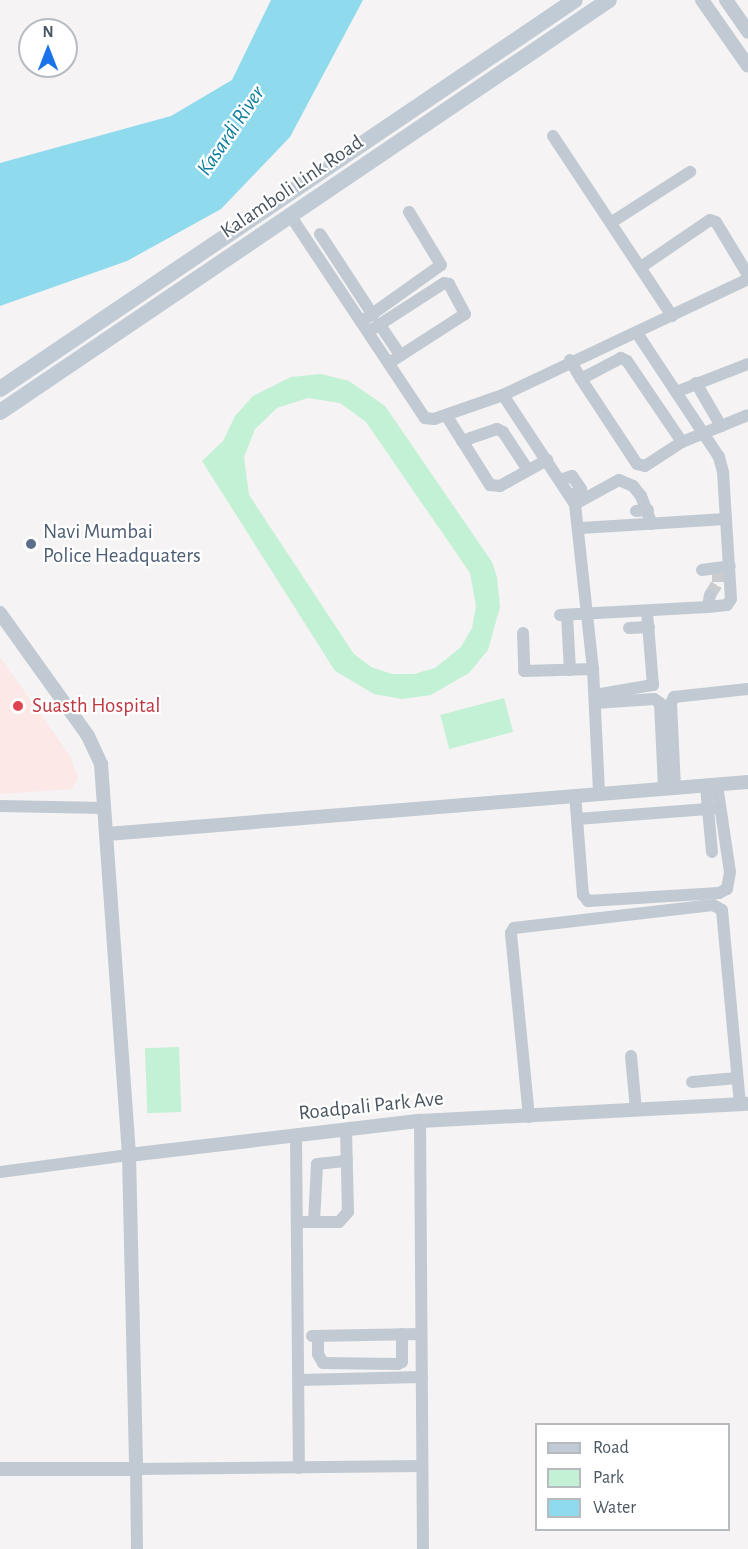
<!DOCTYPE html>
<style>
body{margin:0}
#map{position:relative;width:748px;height:1549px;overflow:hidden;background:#f5f3f3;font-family:"Alegreya Sans",sans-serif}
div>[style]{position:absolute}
.medical>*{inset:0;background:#fce8e6}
.green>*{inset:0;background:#c3f1d5;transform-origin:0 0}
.water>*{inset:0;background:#90daee}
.minor-tunnel>*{height:12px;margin-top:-6px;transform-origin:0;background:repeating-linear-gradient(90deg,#caccce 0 12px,transparent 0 18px)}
.minor>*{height:12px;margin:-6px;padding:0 6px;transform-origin:6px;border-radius:6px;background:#c1cad2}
.tertiary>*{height:14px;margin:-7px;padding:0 7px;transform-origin:7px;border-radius:7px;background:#c1cad2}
.secondary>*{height:16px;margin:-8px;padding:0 8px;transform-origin:8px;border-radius:8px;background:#c1cbd6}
.dots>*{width:16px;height:16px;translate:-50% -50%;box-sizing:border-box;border:3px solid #fff;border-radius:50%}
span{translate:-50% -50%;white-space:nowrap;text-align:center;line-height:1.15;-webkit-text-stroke:4.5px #fff;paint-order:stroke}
.street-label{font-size:21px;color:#4a5661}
.service-label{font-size:21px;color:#4e5e75}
.left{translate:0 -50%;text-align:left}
.health-label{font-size:21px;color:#be3a42}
.water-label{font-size:22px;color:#0c7c9b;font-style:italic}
.legend{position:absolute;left:535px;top:1423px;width:195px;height:108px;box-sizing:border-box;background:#fff;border:2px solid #b7bbc0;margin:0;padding:8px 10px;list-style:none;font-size:18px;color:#4a5661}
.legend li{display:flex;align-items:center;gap:12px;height:30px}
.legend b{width:30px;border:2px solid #b7bbc0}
.north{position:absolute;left:18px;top:18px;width:60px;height:60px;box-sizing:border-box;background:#fff;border:2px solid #b7bbc0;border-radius:50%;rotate:0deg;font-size:16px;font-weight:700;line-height:24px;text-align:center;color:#4a5661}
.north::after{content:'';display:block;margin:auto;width:21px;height:27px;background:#1a73e8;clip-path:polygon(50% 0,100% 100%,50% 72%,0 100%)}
</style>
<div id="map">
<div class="medical">
<i style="clip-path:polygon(0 657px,70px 756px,78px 778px,72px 789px,0 794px)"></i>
</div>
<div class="green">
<i style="clip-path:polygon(evenodd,321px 374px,349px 381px,385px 406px,492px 562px,497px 577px,500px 607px,488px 650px,469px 673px,431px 695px,402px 699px,374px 694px,335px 671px,202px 461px,223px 441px,235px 416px,253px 396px,291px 377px,321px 374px,308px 398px,340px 403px,366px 422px,470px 573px,476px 606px,472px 628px,461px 647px,435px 668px,414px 674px,392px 674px,371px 667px,354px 654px,249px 495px,244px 457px,255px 429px,277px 408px,308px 398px)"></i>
<i style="left:504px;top:698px;width:35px;height:66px;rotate:75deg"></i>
<i style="left:179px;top:1047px;width:65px;height:34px;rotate:88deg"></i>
</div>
<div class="water">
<i style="clip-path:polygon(271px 0,363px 0,290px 137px,221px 209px,127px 261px,0 306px,0 163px,171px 116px,232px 80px)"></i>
</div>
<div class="minor-tunnel">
<i style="left:710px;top:595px;width:15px;rotate:-58deg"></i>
<i style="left:718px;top:582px;width:12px;rotate:-90deg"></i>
</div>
<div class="minor">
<i style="left:553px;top:136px;width:216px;rotate:56.5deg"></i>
<i style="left:290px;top:215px;width:244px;rotate:56.4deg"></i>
<i style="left:425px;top:418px;width:9px;rotate:6deg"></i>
<i style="left:434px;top:419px;width:73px;rotate:-19.2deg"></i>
<i style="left:503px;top:395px;width:271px;rotate:-25.3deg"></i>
<i style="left:612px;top:222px;width:93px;rotate:-32.7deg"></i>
<i style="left:320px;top:234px;width:97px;rotate:56.8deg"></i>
<i style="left:641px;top:267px;width:83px;rotate:-34.3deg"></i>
<i style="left:710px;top:220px;width:6px;rotate:18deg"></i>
<i style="left:716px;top:222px;width:62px;rotate:58.9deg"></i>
<i style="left:361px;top:322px;width:98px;rotate:-35.5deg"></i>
<i style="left:441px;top:265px;width:62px;rotate:-121.1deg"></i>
<i style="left:380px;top:325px;width:36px;rotate:56deg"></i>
<i style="left:368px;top:332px;width:90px;rotate:-32.8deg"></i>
<i style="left:444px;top:283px;width:5px;rotate:11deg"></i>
<i style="left:449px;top:284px;width:34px;rotate:62deg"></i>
<i style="left:465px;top:314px;width:90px;rotate:147.2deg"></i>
<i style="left:570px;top:360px;width:22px;rotate:60deg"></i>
<i style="left:581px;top:379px;width:102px;rotate:56.6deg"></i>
<i style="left:637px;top:464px;width:8px;rotate:14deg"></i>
<i style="left:645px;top:466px;width:44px;rotate:-33deg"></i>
<i style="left:682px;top:442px;width:98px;rotate:-124.2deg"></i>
<i style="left:627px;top:361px;width:7px;rotate:-153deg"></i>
<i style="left:621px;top:358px;width:45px;rotate:152.3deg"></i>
<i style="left:696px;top:383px;width:50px;rotate:59.8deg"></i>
<i style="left:676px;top:392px;width:77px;rotate:-21.3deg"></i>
<i style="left:503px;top:395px;width:131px;rotate:56.6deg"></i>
<i style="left:575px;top:504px;width:166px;rotate:83.8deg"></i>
<i style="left:593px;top:669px;width:124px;rotate:87.2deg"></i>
<i style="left:446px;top:415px;width:83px;rotate:57.8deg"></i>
<i style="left:490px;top:485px;width:10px;rotate:6deg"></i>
<i style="left:500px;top:486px;width:54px;rotate:-29deg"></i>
<i style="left:462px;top:441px;width:37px;rotate:-19deg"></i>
<i style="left:497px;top:429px;width:7px;rotate:27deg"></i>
<i style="left:503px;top:432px;width:45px;rotate:56.7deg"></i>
<i style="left:682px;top:442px;width:71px;rotate:-22.2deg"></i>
<i style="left:560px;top:480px;width:13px;rotate:-18deg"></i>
<i style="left:572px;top:476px;width:16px;rotate:55deg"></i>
<i style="left:581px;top:489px;width:13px;rotate:141deg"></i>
<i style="left:575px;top:504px;width:50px;rotate:-28.6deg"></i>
<i style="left:619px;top:480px;width:15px;rotate:23deg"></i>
<i style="left:633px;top:486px;width:13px;rotate:51deg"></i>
<i style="left:641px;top:496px;width:30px;rotate:69deg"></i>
<i style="left:636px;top:511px;width:12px;rotate:-5deg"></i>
<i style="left:581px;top:528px;width:145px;rotate:-3.6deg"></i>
<i style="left:702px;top:570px;width:28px;rotate:-8deg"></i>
<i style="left:708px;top:607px;width:12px;rotate:-81deg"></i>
<i style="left:560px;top:615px;width:148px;rotate:-3.1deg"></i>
<i style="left:708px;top:607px;width:19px;rotate:-6deg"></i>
<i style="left:727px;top:605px;width:7px;rotate:-56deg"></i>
<i style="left:731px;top:599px;width:127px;rotate:-93.6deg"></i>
<i style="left:723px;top:472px;width:16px;rotate:-105deg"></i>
<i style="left:719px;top:457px;width:149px;rotate:-123.5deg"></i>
<i style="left:567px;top:615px;width:55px;rotate:86.9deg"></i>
<i style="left:629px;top:628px;width:20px;rotate:-3deg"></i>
<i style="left:523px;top:633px;width:38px;rotate:88deg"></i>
<i style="left:524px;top:671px;width:69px;rotate:-1.7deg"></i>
<i style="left:595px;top:695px;width:59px;rotate:-9.8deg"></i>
<i style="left:653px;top:685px;width:73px;rotate:-94.7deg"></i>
<i style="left:595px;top:703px;width:59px;rotate:-3.9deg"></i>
<i style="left:654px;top:699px;width:7px;rotate:34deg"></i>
<i style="left:660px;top:703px;width:85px;rotate:87.3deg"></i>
<i style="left:675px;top:788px;width:85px;rotate:-92.7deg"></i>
<i style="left:671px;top:703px;width:7px;rotate:-63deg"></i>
<i style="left:674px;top:697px;width:74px;rotate:-6.2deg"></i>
<i style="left:575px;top:795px;width:24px;rotate:85deg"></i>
<i style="left:577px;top:819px;width:131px;rotate:-4.4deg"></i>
<i style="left:708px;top:809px;width:23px;rotate:-95deg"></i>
<i style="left:0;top:806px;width:105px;rotate:1.1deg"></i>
<i style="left:577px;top:819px;width:76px;rotate:85.5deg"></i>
<i style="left:583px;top:895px;width:8px;rotate:50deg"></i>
<i style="left:588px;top:901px;width:131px;rotate:-3.5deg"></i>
<i style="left:719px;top:893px;width:9px;rotate:-27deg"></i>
<i style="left:727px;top:889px;width:17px;rotate:-80deg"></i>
<i style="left:730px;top:872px;width:88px;rotate:-98.5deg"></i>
<i style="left:712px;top:852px;width:43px;rotate:-95.3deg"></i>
<i style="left:708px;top:809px;width:7px;rotate:-8deg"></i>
<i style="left:631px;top:1056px;width:54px;rotate:84.7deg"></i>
<i style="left:692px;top:1082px;width:45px;rotate:-5.1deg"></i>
<i style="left:529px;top:1117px;width:185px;rotate:-95.6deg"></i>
<i style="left:511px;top:933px;width:6px;rotate:-59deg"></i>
<i style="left:514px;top:928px;width:200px;rotate:-6.6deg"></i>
<i style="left:713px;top:905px;width:10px;rotate:29deg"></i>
<i style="left:722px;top:910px;width:196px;rotate:84.7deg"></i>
<i style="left:420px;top:1121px;width:428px;rotate:89.6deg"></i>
<i style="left:296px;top:1135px;width:333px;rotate:89.5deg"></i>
<i style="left:0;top:1172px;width:130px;rotate:-7.5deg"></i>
<i style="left:297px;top:1222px;width:42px"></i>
<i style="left:339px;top:1222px;width:13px;rotate:-48deg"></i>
<i style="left:348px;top:1212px;width:83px;rotate:-91.4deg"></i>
<i style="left:314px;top:1222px;width:58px;rotate:-87deg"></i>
<i style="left:317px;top:1164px;width:30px;rotate:-6deg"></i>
<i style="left:312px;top:1336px;width:109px;rotate:-1.1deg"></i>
<i style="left:318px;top:1336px;width:18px;rotate:90deg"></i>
<i style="left:318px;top:1354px;width:10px;rotate:61deg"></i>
<i style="left:323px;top:1363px;width:75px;rotate:0.8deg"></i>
<i style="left:398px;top:1364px;width:4px;rotate:-27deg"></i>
<i style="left:402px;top:1362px;width:28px;rotate:-90deg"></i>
<i style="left:300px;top:1380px;width:122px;rotate:-1.4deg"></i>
<i style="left:137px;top:1549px;width:80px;rotate:-90.7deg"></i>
<i style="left:136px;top:1469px;width:286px;rotate:-0.6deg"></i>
</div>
<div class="tertiary">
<i style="left:702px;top:0;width:80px;rotate:55.1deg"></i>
<i style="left:726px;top:0;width:39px;rotate:55deg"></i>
<i style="left:0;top:613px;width:151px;rotate:54.4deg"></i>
<i style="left:88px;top:736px;width:31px;rotate:65deg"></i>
<i style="left:101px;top:764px;width:392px;rotate:85.9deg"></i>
<i style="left:129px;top:1155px;width:314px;rotate:88.7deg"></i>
<i style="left:136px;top:1469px;width:136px;rotate:180deg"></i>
<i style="left:107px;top:834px;width:643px;rotate:-4.64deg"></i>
<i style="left:129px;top:1155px;width:293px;rotate:-6.7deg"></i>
<i style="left:420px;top:1121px;width:328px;rotate:-3deg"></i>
</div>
<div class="secondary">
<i style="left:0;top:389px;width:694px;rotate:-34.08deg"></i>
<i style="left:0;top:412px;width:735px;rotate:-34.08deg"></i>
</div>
<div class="dots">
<i style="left:31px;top:544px;background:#5c6f8a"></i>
<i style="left:18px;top:706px;background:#e0444e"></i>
</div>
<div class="street-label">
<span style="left:292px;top:187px;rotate:-34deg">Kalamboli Link Road</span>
<span style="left:371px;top:1106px;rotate:-6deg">Roadpali Park Ave</span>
</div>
<div class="service-label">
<span class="left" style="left:43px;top:544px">Navi Mumbai<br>Police Headquaters</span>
</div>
<div class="health-label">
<span class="left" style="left:32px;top:706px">Suasth Hospital</span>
</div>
<div class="water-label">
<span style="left:231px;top:131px;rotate:-56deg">Kasardi River</span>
</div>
<ul class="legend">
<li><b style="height:8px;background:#c1cbd6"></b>Road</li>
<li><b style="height:16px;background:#c3f1d5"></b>Park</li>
<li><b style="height:16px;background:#90daee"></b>Water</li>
</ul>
<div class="north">N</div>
</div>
